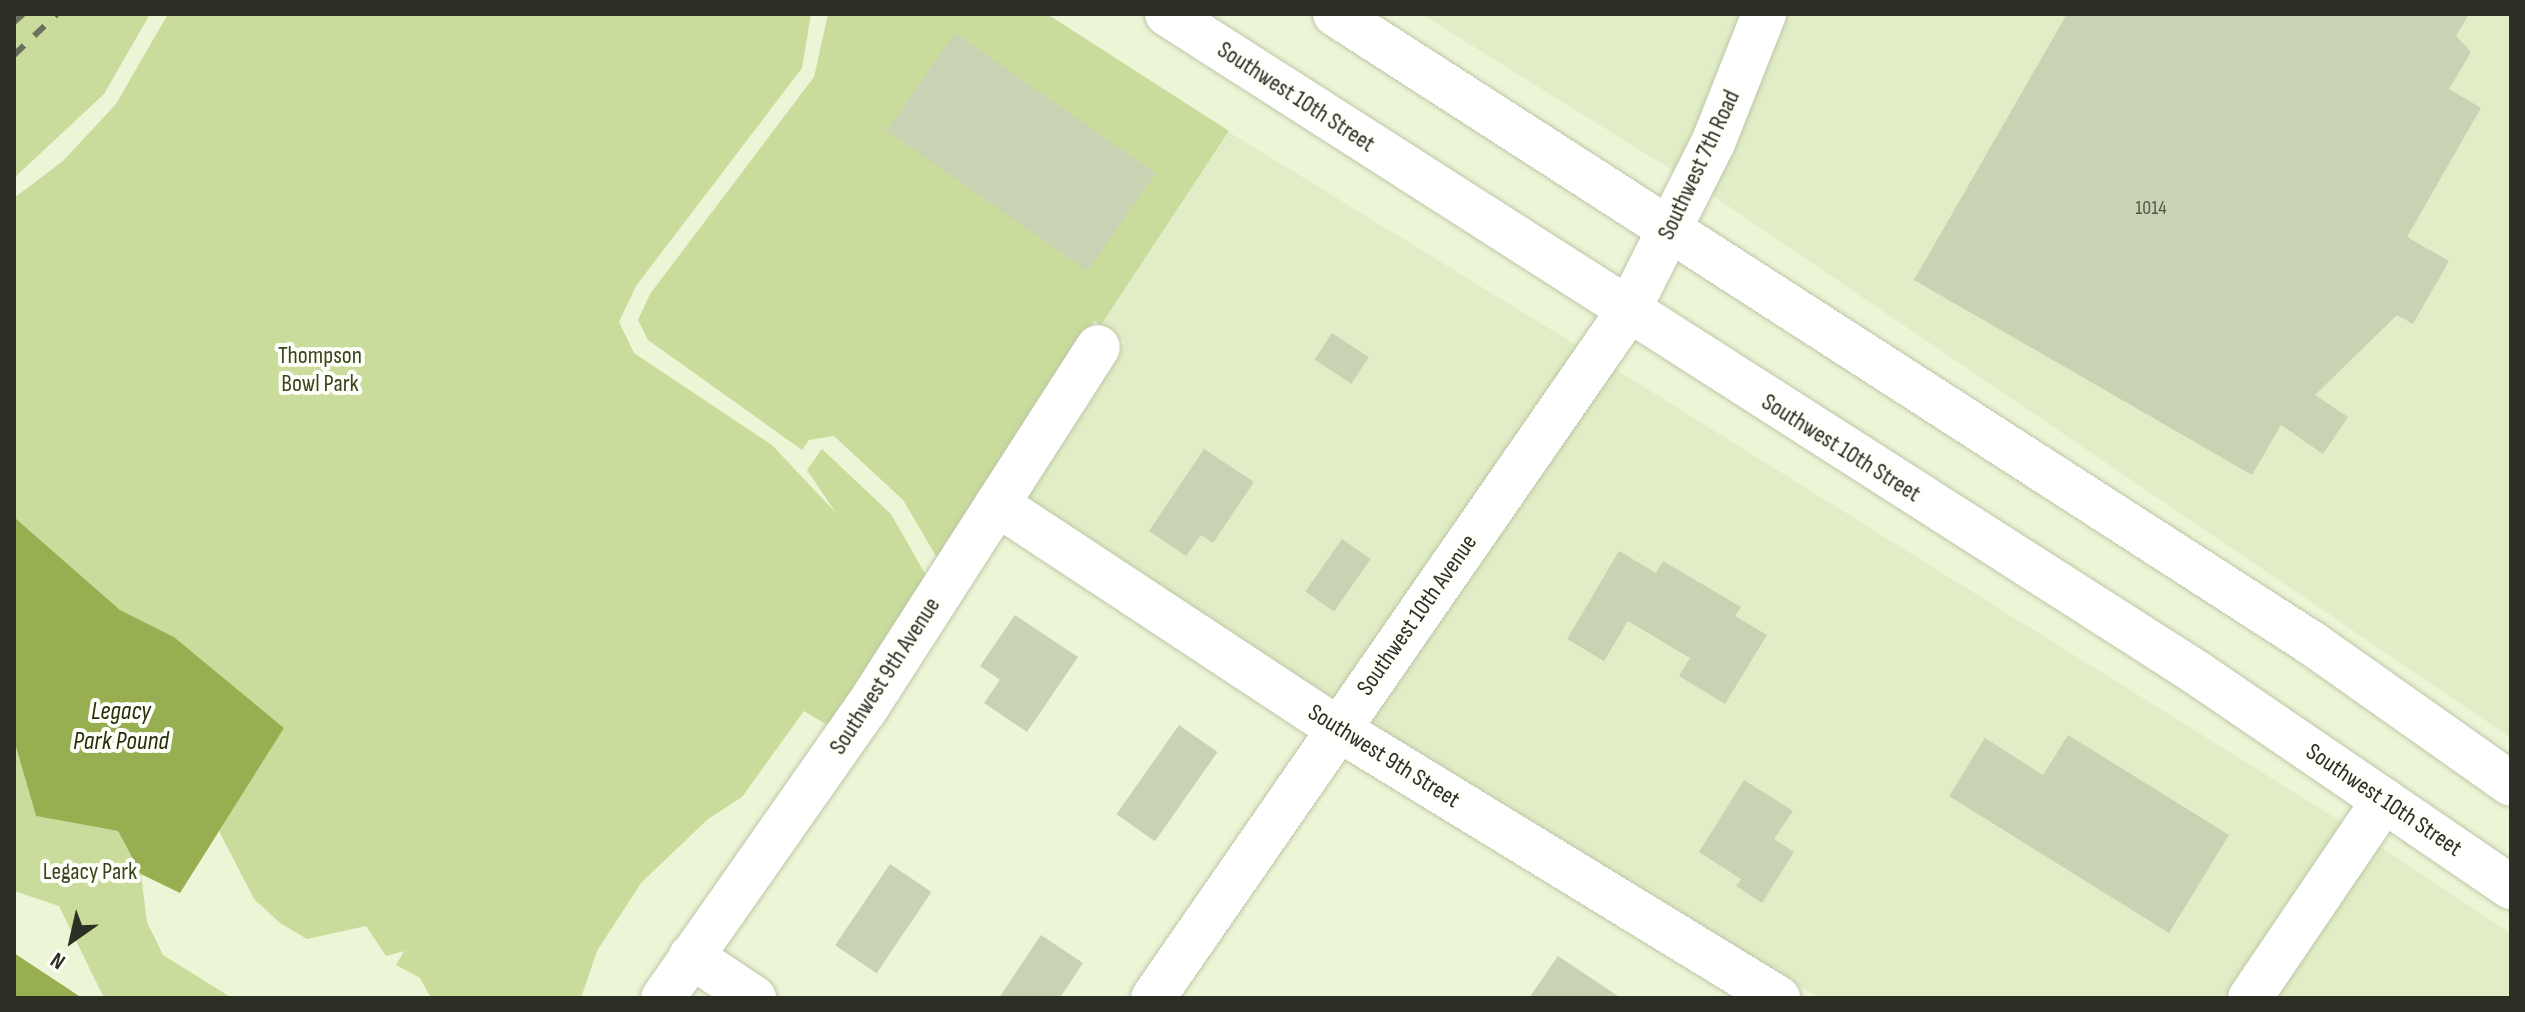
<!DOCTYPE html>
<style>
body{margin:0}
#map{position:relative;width:2525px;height:1012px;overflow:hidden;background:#ecf5d6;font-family:"Sofia Sans Condensed",sans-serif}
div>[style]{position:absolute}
.built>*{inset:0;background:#e1edc6}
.green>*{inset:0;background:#cadc9c}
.water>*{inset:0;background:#97ae51}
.building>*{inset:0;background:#c9d3b4;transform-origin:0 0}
.roads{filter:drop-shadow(0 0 2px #bdc6a7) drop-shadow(0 0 2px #bdc6a7)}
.minor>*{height:44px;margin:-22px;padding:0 22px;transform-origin:22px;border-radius:22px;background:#fff}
.major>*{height:44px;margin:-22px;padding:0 22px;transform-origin:22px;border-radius:22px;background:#fff}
.rail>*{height:6px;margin-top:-3px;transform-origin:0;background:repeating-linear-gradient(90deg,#6c715f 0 14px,transparent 0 28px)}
span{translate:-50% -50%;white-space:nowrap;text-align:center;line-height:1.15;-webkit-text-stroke:8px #fdfff8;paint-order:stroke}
.number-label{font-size:20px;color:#535847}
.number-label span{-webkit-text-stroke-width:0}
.street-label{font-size:24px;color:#2c2f23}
.park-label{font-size:24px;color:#39431c}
.water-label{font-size:26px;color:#262f07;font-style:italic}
.frame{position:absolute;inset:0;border:16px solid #2c2f23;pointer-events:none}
.north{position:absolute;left:32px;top:900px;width:80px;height:80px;-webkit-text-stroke:6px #fdfff8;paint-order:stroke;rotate:214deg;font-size:22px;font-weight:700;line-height:32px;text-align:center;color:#2c2f23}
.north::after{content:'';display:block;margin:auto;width:28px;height:36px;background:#2c2f23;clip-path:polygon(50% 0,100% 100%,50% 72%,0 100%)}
</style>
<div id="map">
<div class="built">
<i style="clip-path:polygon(1421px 14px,1744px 14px,1677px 173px)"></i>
<i style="clip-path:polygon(1784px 14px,2511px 14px,2511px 738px,1709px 193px)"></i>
<i style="clip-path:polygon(1229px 132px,1581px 348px,1335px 701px,1024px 497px,1125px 341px,1101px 325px)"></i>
<i style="clip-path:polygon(1612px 367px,2348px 826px,2227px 998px,1819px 998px,1366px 721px)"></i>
<i style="clip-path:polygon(2379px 846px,2511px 934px,2511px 998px,2272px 998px)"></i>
</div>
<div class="green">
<i style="clip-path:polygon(14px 14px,150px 14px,104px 94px,14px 178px)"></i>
<i style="clip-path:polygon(168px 14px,811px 14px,802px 68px,636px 286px,619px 322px,634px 353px,772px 445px,836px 513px,807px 470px,822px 449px,891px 514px,928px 579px,834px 729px,804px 711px,742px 797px,708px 819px,641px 883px,597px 951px,581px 998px,431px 998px,420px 978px,396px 965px,404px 951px,386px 956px,366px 926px,307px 939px,280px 923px,254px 899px,219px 831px,284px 728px,174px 637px,120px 610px,14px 517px,14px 198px,63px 161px,116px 104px)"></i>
<i style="clip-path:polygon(828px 14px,1047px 14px,1229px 131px,1101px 325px,1094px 321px,939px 561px,903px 500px,834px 436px,809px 440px,802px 450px,648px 340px,638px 320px,650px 294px,814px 77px)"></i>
<i style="clip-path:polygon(14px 740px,36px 816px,118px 831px,141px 874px,147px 922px,163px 955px,232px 998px,104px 998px,59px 906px,14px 891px)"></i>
</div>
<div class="water">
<i style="clip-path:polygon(14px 517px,120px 610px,174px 637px,284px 728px,180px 893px,141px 874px,118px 831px,36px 816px,14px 740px)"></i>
<i style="clip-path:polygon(14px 953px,82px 998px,14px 998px)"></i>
</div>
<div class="building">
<i style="clip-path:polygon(2067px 14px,2469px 14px,2456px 36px,2471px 52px,2449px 89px,2481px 108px,2407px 237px,2449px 261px,2413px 324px,2397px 315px,2315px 395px,2348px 417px,2323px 454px,2281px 425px,2252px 475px,1914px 280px)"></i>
<i style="left:955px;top:33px;width:245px;height:119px;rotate:35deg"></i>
<i style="left:1332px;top:333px;width:44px;height:32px;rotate:33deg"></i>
<i style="clip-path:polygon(1204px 449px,1254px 482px,1213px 543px,1201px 535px,1186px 556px,1149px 531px)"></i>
<i style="left:1342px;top:539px;width:35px;height:64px;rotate:35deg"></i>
<i style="clip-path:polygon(1619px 551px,1656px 573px,1663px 561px,1741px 607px,1735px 616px,1767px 635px,1725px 704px,1679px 676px,1690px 658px,1628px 621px,1604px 661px,1567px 639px)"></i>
<i style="clip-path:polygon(1015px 615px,1078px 657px,1027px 732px,984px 703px,1000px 680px,980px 666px)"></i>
<i style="left:1179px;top:725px;width:47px;height:109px;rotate:35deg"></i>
<i style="clip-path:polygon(2068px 735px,2229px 835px,2169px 933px,1949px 796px,1985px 738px,2043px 775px)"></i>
<i style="clip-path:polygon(1744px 780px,1793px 811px,1774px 839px,1794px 852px,1762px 903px,1736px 886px,1741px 879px,1699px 852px)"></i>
<i style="left:890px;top:864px;width:50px;height:98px;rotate:34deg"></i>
<i style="clip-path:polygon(1041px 935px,1083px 963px,1060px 998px,999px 998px)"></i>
<i style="clip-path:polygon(1558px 956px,1621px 998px,1529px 998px)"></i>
</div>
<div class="roads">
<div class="minor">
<i style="left:997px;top:504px;width:409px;rotate:33.4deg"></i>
<i style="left:1338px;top:729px;width:516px;rotate:31.44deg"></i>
<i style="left:691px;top:956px;width:76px;rotate:33.7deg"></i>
<i style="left:663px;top:998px;width:352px;rotate:-55deg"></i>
<i style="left:865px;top:710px;width:431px;rotate:-57.3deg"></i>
<i style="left:1153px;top:998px;width:833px;rotate:-55.32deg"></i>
<i style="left:1627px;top:313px;width:191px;rotate:-63.2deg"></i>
<i style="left:1713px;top:143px;width:139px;rotate:-68.4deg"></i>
<i style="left:2250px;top:998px;width:239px;rotate:-55.9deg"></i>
</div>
<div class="major">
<i style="left:1167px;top:14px;width:1223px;rotate:32.61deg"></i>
<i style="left:2197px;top:673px;width:380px;rotate:34.3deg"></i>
<i style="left:1335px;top:14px;width:1160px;rotate:32.79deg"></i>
<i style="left:2310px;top:642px;width:246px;rotate:35.2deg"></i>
</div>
</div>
<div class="rail">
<i style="left:14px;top:22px;width:12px;rotate:-42deg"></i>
<i style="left:14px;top:55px;width:59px;rotate:-43.6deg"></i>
</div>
<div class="number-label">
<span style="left:2151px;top:208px">1014</span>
</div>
<div class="street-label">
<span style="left:1296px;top:97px;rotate:33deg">Southwest 10th Street</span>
<span style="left:1699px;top:165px;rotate:-65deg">Southwest 7th Road</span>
<span style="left:1841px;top:448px;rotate:32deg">Southwest 10th Street</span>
<span style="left:1417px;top:615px;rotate:-55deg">Southwest 10th Avenue</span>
<span style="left:885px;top:676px;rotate:-57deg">Southwest 9th Avenue</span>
<span style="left:1384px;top:756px;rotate:32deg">Southwest 9th Street</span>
<span style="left:2384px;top:800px;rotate:34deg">Southwest 10th Street</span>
</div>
<div class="park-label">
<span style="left:320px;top:370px">Thompson<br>Bowl Park</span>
<span style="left:90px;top:872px">Legacy Park</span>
</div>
<div class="water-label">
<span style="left:121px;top:727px">Legacy<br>Park Pound</span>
</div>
<div class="frame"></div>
<div class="north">N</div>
</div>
